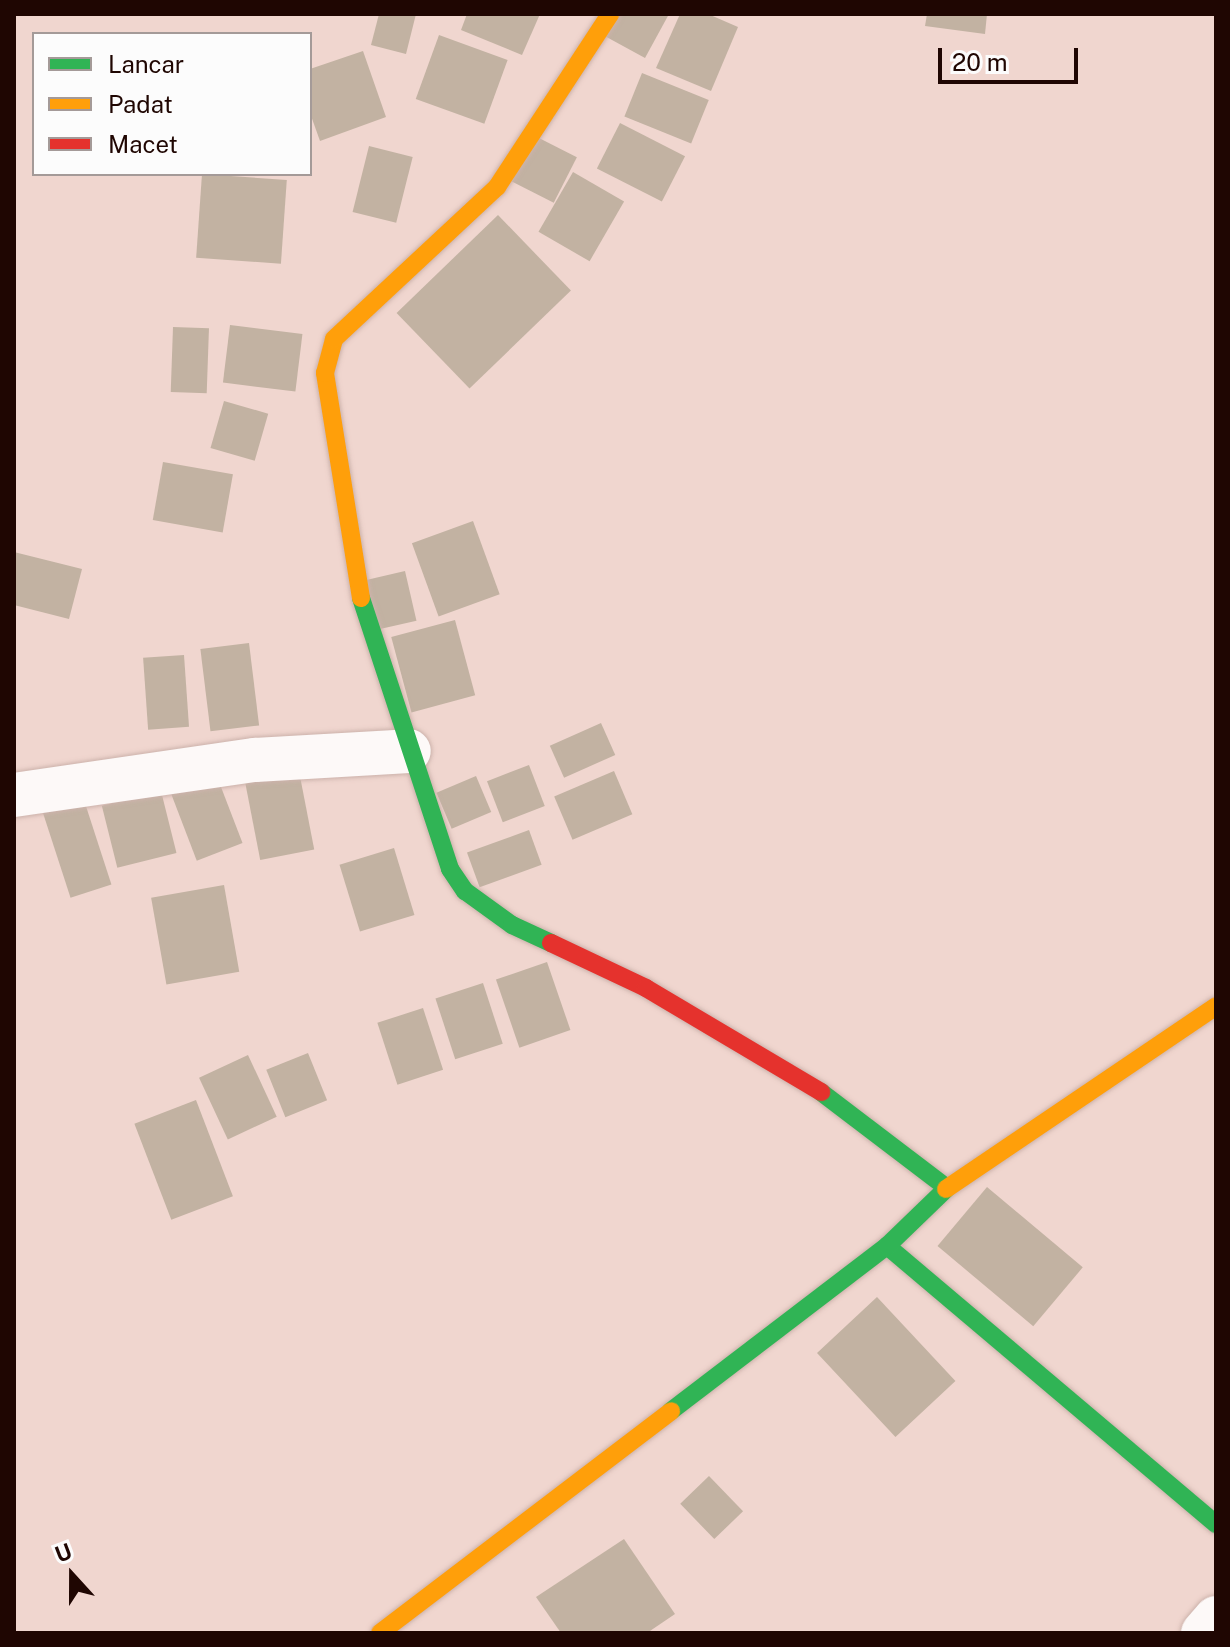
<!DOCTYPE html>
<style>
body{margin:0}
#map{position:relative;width:1230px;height:1647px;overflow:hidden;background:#f0d6cf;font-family:"Public Sans",sans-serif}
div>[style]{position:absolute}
.building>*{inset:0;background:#c2b2a2;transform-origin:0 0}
.roads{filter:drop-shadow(0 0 2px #ccb2ab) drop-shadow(0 0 2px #ccb2ab)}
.street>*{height:44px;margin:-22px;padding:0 22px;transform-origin:22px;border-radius:22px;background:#fdf9f8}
.fast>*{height:18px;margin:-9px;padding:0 9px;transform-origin:9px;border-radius:9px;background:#30b455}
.slow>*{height:18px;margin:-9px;padding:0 9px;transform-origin:9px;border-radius:9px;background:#ff9f0a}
.jam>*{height:18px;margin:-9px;padding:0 9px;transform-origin:9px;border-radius:9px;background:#e5322d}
span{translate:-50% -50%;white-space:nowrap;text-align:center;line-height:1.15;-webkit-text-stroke:6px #fcfcfc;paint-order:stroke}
.frame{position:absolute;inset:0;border:16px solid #1f0602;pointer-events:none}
.legend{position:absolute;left:32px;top:32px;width:280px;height:144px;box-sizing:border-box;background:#fcfcfc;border:2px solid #a49a98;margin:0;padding:10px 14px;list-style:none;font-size:24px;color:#1f0602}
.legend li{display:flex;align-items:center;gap:16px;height:40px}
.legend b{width:40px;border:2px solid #a49a98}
.north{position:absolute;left:32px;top:1535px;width:80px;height:80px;-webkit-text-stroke:6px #fcfcfc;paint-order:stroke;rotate:339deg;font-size:22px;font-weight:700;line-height:32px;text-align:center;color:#1f0602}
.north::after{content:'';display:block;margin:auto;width:28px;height:36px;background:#1f0602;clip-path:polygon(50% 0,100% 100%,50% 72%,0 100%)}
.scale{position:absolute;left:938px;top:48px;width:140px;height:36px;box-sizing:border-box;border:4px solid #1f0602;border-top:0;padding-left:10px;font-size:24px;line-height:28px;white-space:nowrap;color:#1f0602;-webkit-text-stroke:6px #fcfcfc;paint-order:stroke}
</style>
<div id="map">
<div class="building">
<i style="clip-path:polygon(379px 14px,416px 14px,406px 54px,371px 45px)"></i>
<i style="clip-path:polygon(467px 14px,540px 14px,522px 55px,461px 30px)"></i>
<i style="clip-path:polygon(612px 14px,669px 14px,645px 58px,601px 34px)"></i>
<i style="clip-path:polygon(680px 14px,708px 14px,738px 27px,711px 91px,656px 68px)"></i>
<i style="clip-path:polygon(927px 14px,987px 14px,985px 34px,925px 26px)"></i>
<i style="left:439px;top:35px;width:73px;height:68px;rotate:20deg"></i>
<i style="clip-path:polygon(363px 51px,386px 117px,320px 141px,310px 113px,310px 69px)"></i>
<i style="left:642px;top:73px;width:72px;height:47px;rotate:22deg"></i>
<i style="left:620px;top:123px;width:73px;height:51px;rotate:27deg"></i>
<i style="left:535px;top:136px;width:47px;height:51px;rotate:27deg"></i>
<i style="left:369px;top:146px;width:45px;height:68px;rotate:14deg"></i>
<i style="left:573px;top:172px;width:59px;height:69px;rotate:30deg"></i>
<i style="left:202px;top:174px;width:85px;height:84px;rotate:4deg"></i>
<i style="left:498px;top:215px;width:105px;height:141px;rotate:46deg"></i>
<i style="left:230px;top:325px;width:73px;height:58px;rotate:7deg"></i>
<i style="left:173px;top:327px;width:36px;height:65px;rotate:2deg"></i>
<i style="left:224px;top:401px;width:46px;height:49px;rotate:16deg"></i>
<i style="left:163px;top:462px;width:71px;height:59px;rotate:10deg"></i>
<i style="left:473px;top:521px;width:78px;height:65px;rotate:70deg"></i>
<i style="clip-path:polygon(14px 552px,82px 569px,69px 619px,14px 605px)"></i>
<i style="left:405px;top:571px;width:51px;height:43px;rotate:77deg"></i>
<i style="left:455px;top:620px;width:78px;height:66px;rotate:75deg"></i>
<i style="left:249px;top:643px;width:83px;height:49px;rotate:83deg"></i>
<i style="left:184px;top:655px;width:72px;height:41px;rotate:86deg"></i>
<i style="left:601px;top:723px;width:35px;height:56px;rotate:66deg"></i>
<i style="left:529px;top:765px;width:44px;height:45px;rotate:69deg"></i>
<i style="left:298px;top:766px;width:85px;height:55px;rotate:79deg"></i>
<i style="left:614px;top:771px;width:47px;height:65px;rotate:67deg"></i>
<i style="left:216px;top:774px;width:74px;height:49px;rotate:69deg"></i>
<i style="left:476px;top:776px;width:39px;height:43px;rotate:67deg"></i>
<i style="left:161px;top:791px;width:64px;height:61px;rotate:76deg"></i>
<i style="left:83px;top:797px;width:92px;height:43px;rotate:72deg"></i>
<i style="left:529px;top:830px;width:37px;height:66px;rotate:70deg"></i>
<i style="left:394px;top:848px;width:70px;height:57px;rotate:73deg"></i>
<i style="left:224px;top:885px;width:88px;height:74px;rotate:80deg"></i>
<i style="left:547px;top:962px;width:72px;height:54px;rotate:71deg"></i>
<i style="left:483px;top:983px;width:64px;height:50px;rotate:72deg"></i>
<i style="left:423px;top:1008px;width:65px;height:48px;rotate:72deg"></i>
<i style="left:308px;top:1053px;width:51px;height:45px;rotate:68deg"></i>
<i style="left:248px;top:1055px;width:68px;height:54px;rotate:65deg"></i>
<i style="left:196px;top:1100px;width:103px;height:66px;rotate:69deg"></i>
<i style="left:987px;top:1187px;width:125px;height:77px;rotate:40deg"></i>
<i style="left:877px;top:1297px;width:115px;height:82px;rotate:47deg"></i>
<i style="left:709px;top:1476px;width:49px;height:40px;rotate:46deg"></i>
<i style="clip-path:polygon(624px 1539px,675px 1614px,647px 1633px,561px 1633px,536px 1597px)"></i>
</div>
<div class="roads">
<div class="street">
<i style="left:14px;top:795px;width:244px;rotate:-8.3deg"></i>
<i style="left:255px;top:760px;width:154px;rotate:-3.3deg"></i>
<i style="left:1203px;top:1633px;width:20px;rotate:-49deg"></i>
</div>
<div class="fast">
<i style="left:361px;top:598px;width:285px;rotate:71.8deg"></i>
<i style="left:450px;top:869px;width:27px;rotate:56deg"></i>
<i style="left:465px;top:891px;width:58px;rotate:35.9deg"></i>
<i style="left:512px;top:925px;width:43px;rotate:24.8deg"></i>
<i style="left:821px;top:1092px;width:158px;rotate:37.3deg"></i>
<i style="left:887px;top:1246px;width:431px;rotate:40.2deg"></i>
<i style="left:671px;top:1411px;width:272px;rotate:-37.4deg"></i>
<i style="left:887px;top:1246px;width:82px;rotate:-44deg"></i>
</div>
<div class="slow">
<i style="left:361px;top:598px;width:228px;rotate:-99.1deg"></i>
<i style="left:325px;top:373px;width:35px;rotate:-75deg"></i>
<i style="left:334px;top:339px;width:223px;rotate:-43deg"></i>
<i style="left:497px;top:187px;width:207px;rotate:-56.8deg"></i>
<i style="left:946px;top:1189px;width:326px;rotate:-34.1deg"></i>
<i style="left:380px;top:1633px;width:366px;rotate:-37.3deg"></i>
</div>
<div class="jam">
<i style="left:551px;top:943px;width:105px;rotate:25.3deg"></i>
<i style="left:646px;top:988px;width:204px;rotate:30.7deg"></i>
</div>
</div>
<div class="frame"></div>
<ul class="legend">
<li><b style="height:10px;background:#30b455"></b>Lancar</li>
<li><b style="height:10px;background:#ff9f0a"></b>Padat</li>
<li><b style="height:10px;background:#e5322d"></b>Macet</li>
</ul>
<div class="north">U</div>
<div class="scale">20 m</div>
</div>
